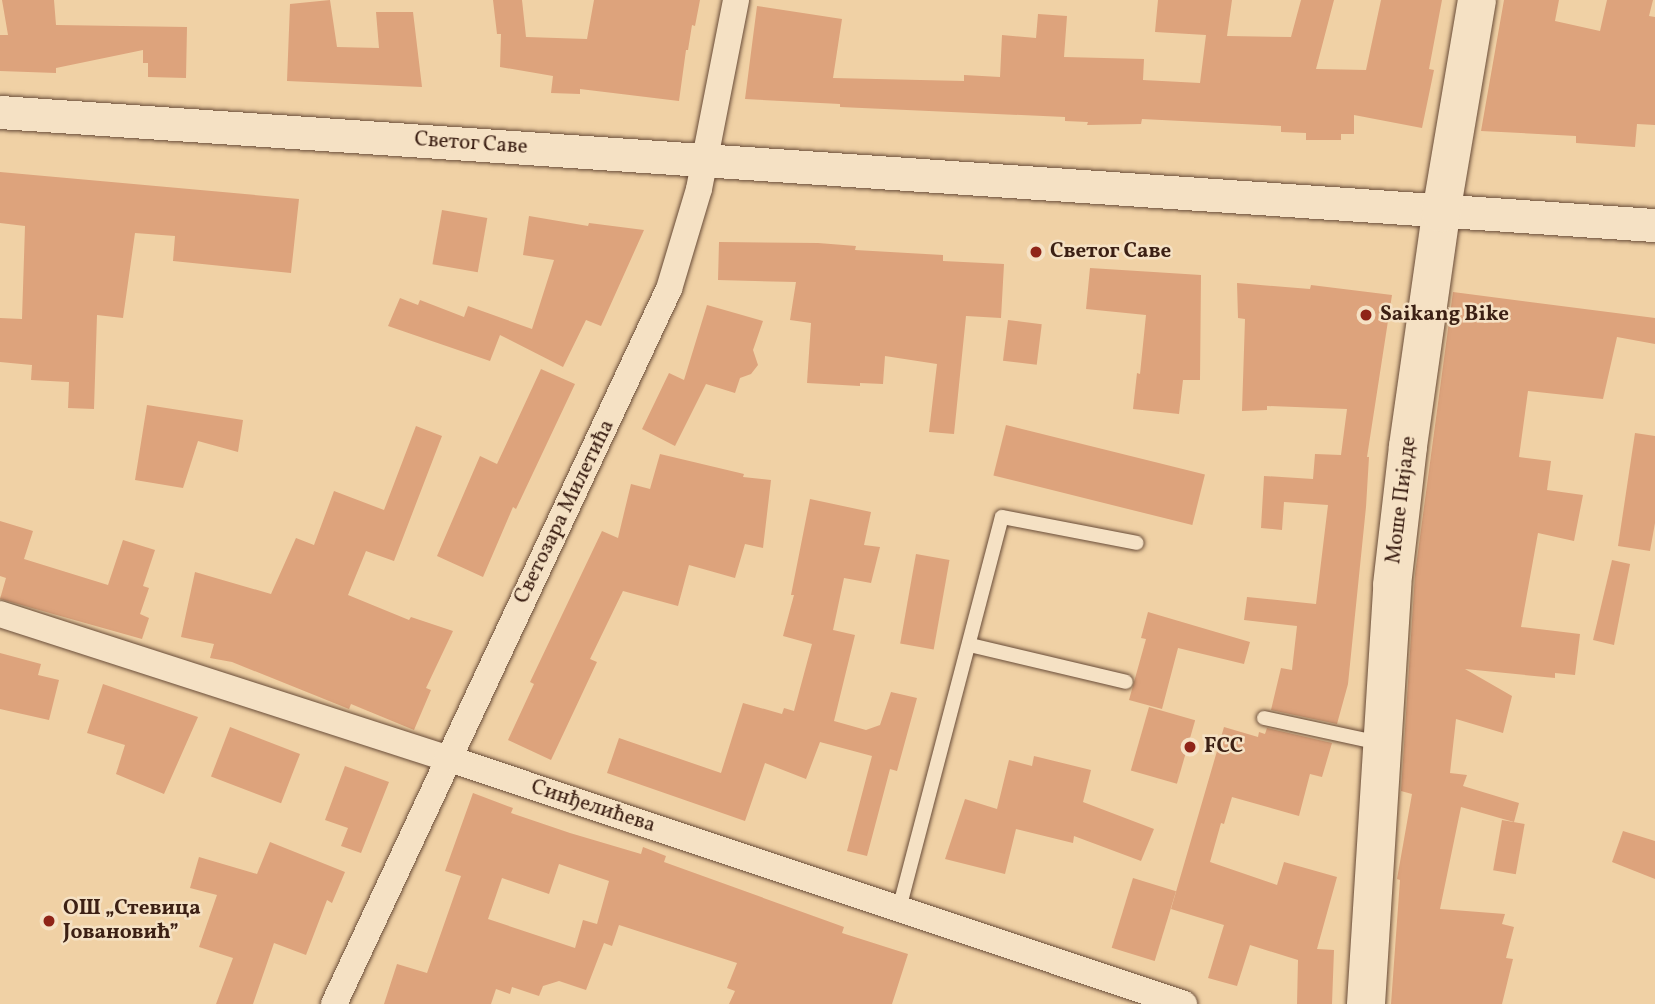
<!DOCTYPE html>
<meta charset="utf-8">
<style>
body{margin:0}
#map{position:relative;width:1655px;height:1004px;overflow:hidden;background:#f0d1a5;font-family:Vollkorn,serif}
div>[style]{position:absolute}
.building>*{inset:0;background:#dda37c;transform-origin:0 0}
.roads{filter:drop-shadow(0 0 2px #694c38) drop-shadow(0 0 2px #694c38)}
.service>*{height:14px;margin:-7px;padding:0 7px;transform-origin:7px;border-radius:7px;background:#f5e1c4}
.minor>*{height:26px;margin:-13px;padding:0 13px;transform-origin:13px;border-radius:13px;background:#f5e1c4}
.tertiary>*{height:33px;margin:-16.5px;padding:0 16.5px;transform-origin:16.5px;border-radius:16.5px;background:#f5e1c4}
.secondary>*{height:38px;margin:-19px;padding:0 19px;transform-origin:19px;border-radius:19px;background:#f5e1c4}
.dots>*{width:19px;height:19px;translate:-50% -50%;box-sizing:border-box;border:4px solid #f5e1c4;border-radius:50%}
span{translate:-50% -50%;white-space:nowrap;text-align:center;line-height:1.15;-webkit-text-stroke:5px #f5e1c4;paint-order:stroke}
.street-label{font-size:21px;color:#3c2014}
.poi-label{font-size:21px;color:#3c2014;font-weight:700}
.left{translate:0 -50%;text-align:left}
</style>
<div id="map">
<div class="building">
<i style="clip-path:polygon(2px 0,54px 0,56px 25px,187px 27px,186px 78px,148px 77px,148px 63px,143px 63px,143px 50px,56px 68px,56px 73px,0 71px,0 35px,8px 35px)"></i>
<i style="clip-path:polygon(330px 0,337px 47px,379px 48px,376px 12px,413px 12px,422px 87px,287px 81px,290px 4px)"></i>
<i style="clip-path:polygon(493px 0,522px 0,526px 37px,587px 39px,594px 0,700px 0,695px 26px,692px 25px,688px 50px,686px 50px,679px 101px,580px 89px,580px 94px,551px 93px,553px 76px,500px 67px,501px 34px,497px 34px)"></i>
<i style="clip-path:polygon(1158px 0,1232px 0,1227px 36px,1291px 37px,1301px 0,1334px 0,1316px 69px,1366px 70px,1381px 0,1442px 0,1429px 69px,1434px 70px,1422px 128px,1354px 115px,1354px 134px,1341px 134px,1341px 140px,1306px 140px,1306px 133px,1281px 132px,1281px 126px,1142px 119px,1141px 124px,1087px 125px,1088px 122px,1065px 121px,1065px 117px,840px 107px,840px 104px,745px 99px,757px 6px,842px 19px,833px 78px,964px 81px,964px 75px,1000px 77px,1002px 35px,1036px 38px,1038px 14px,1067px 16px,1064px 57px,1144px 59px,1143px 80px,1200px 83px,1206px 35px,1155px 32px)"></i>
<i style="clip-path:polygon(1504px 0,1559px 0,1555px 21px,1600px 31px,1607px 0,1653px 0,1649px 16px,1655px 17px,1655px 125px,1637px 124px,1635px 147px,1576px 143px,1576px 136px,1481px 131px)"></i>
<i style="clip-path:polygon(0 172px,299px 199px,291px 273px,173px 261px,175px 236px,135px 233px,123px 318px,97px 315px,94px 409px,68px 408px,69px 382px,31px 380px,32px 365px,0 362px,0 318px,22px 319px,25px 226px,0 223px)"></i>
<i style="left:442px;top:210px;width:46px;height:55px;rotate:10deg"></i>
<i style="clip-path:polygon(529px 216px,588px 226px,589px 223px,644px 230px,601px 326px,586px 320px,563px 367px,500px 335px,490px 361px,388px 326px,400px 298px,418px 305px,420px 300px,464px 317px,468px 306px,532px 329px,554px 260px,523px 255px)"></i>
<i style="clip-path:polygon(719px 242px,818px 243px,856px 246px,855px 250px,943px 255px,943px 261px,1004px 264px,1001px 318px,966px 316px,954px 434px,929px 432px,937px 364px,885px 356px,883px 384px,860px 383px,860px 386px,807px 383px,811px 323px,790px 320px,796px 282px,718px 280px)"></i>
<i style="clip-path:polygon(1090px 268px,1201px 275px,1200px 380px,1183px 380px,1179px 414px,1133px 409px,1137px 373px,1140px 374px,1146px 315px,1086px 309px)"></i>
<i style="clip-path:polygon(1237px 283px,1310px 289px,1311px 285px,1392px 295px,1367px 457px,1369px 457px,1366px 507px,1348px 684px,1337px 724px,1271px 710px,1281px 668px,1292px 670px,1297px 626px,1244px 620px,1247px 597px,1316px 604px,1328px 505px,1284px 502px,1282px 530px,1261px 528px,1264px 476px,1313px 479px,1315px 454px,1341px 455px,1347px 409px,1267px 406px,1267px 410px,1242px 411px,1245px 319px,1238px 318px)"></i>
<i style="clip-path:polygon(1453px 292px,1655px 318px,1655px 344px,1617px 337px,1603px 399px,1528px 391px,1519px 457px,1551px 461px,1547px 490px,1583px 495px,1574px 541px,1538px 533px,1521px 627px,1580px 634px,1575px 675px,1555px 673px,1555px 678px,1465px 669px,1512px 696px,1503px 733px,1456px 719px,1450px 773px,1467px 775px,1463px 786px,1519px 803px,1514px 822px,1461px 807px,1440px 909px,1505px 914px,1502px 924px,1514px 927px,1506px 958px,1513px 959px,1502px 1004px,1391px 1004px,1400px 880px,1397px 879px,1412px 794px,1401px 791px,1415px 574px)"></i>
<i style="clip-path:polygon(707px 305px,763px 321px,753px 350px,758px 365px,751px 374px,740px 378px,735px 393px,706px 384px,675px 446px,642px 429px,669px 373px,684px 380px)"></i>
<i style="left:1008px;top:320px;width:34px;height:41px;rotate:7deg"></i>
<i style="clip-path:polygon(541px 369px,575px 384px,516px 509px,513px 507px,483px 577px,437px 556px,480px 456px,497px 464px)"></i>
<i style="clip-path:polygon(147px 405px,243px 420px,238px 452px,198px 441px,183px 488px,135px 480px)"></i>
<i style="left:1006px;top:425px;width:205px;height:52px;rotate:14deg"></i>
<i style="clip-path:polygon(416px 426px,442px 436px,394px 561px,366px 551px,348px 595px,409px 620px,411px 617px,453px 631px,426px 688px,431px 690px,414px 730px,351px 704px,349px 709px,232px 662px,210px 658px,214px 644px,181px 637px,195px 572px,271px 594px,296px 538px,314px 545px,334px 491px,384px 510px)"></i>
<i style="clip-path:polygon(1635px 433px,1655px 436px,1655px 523px,1650px 551px,1618px 546px)"></i>
<i style="clip-path:polygon(660px 454px,744px 474px,743px 477px,771px 480px,763px 548px,745px 544px,735px 578px,689px 565px,678px 606px,623px 591px,590px 659px,597px 662px,551px 760px,508px 740px,534px 684px,530px 682px,602px 531px,618px 538px,631px 484px,650px 489px)"></i>
<i style="clip-path:polygon(810px 499px,871px 512px,864px 545px,880px 547px,871px 583px,844px 578px,833px 630px,855px 635px,834px 721px,866px 730px,880px 725px,891px 692px,917px 698px,897px 771px,890px 769px,867px 856px,847px 851px,872px 756px,820px 742px,806px 779px,765px 763px,745px 821px,607px 773px,619px 738px,721px 773px,743px 703px,782px 714px,784px 708px,794px 711px,812px 644px,783px 636px,794px 595px,791px 595px)"></i>
<i style="clip-path:polygon(0 521px,33px 531px,24px 559px,108px 585px,123px 540px,155px 550px,143px 586px,149px 588px,140px 614px,149px 618px,142px 639px,0 599px,6px 578px,0 576px)"></i>
<i style="left:916px;top:554px;width:34px;height:91px;rotate:10deg"></i>
<i style="clip-path:polygon(1612px 560px,1630px 564px,1614px 645px,1593px 640px)"></i>
<i style="clip-path:polygon(1148px 612px,1250px 642px,1244px 664px,1178px 648px,1162px 709px,1129px 700px,1146px 639px,1141px 638px)"></i>
<i style="clip-path:polygon(0 653px,41px 664px,38px 675px,59px 680px,49px 720px,0 709px)"></i>
<i style="clip-path:polygon(103px 684px,198px 717px,164px 794px,116px 774px,125px 745px,87px 733px)"></i>
<i style="left:1149px;top:707px;width:48px;height:66px;rotate:16deg"></i>
<i style="left:230px;top:727px;width:75px;height:53px;rotate:21deg"></i>
<i style="clip-path:polygon(1224px 727px,1258px 737px,1259px 732px,1265px 734px,1267px 728px,1332px 743px,1322px 777px,1310px 774px,1299px 816px,1232px 797px,1224px 824px,1221px 823px,1210px 862px,1277px 885px,1284px 862px,1337px 877px,1317px 949px,1334px 950px,1332px 1004px,1297px 1004px,1298px 960px,1250px 945px,1237px 986px,1208px 978px,1224px 925px,1171px 909px)"></i>
<i style="clip-path:polygon(1034px 756px,1091px 770px,1083px 802px,1154px 829px,1141px 861px,1074px 836px,1073px 843px,1016px 829px,1005px 874px,945px 859px,965px 799px,997px 809px,1009px 760px,1032px 766px)"></i>
<i style="clip-path:polygon(345px 766px,389px 782px,361px 853px,341px 846px,348px 828px,325px 820px)"></i>
<i style="clip-path:polygon(evenodd,473px 793px,513px 808px,511px 813px,570px 833px,641px 854px,643px 847px,666px 856px,664px 862px,844px 927px,842px 933px,908px 954px,892px 1004px,729px 1004px,735px 991px,727px 988px,737px 963px,619px 925px,612px 946px,604px 943px,586px 990px,559px 981px,543px 986px,539px 996px,512px 987px,510px 994px,496px 989px,491px 1004px,384px 1004px,397px 964px,427px 973px,461px 876px,445px 871px,473px 793px,559px 864px,609px 881px,597px 924px,583px 920px,575px 948px,488px 919px,502px 878px,549px 894px,559px 864px)"></i>
<i style="left:1502px;top:820px;width:23px;height:51px;rotate:10deg"></i>
<i style="clip-path:polygon(1623px 831px,1655px 841px,1655px 879px,1612px 862px)"></i>
<i style="clip-path:polygon(270px 842px,345px 872px,332px 903px,327px 900px,306px 955px,274px 943px,253px 1004px,216px 1004px,233px 958px,199px 947px,217px 895px,190px 888px,199px 857px,257px 874px)"></i>
<i style="left:1133px;top:878px;width:45px;height:73px;rotate:17deg"></i>
</div>
<div class="roads">
<div class="service">
<i style="left:970px;top:645px;width:160px;rotate:13.3deg"></i>
<i style="left:1264px;top:718px;width:119px;rotate:12.2deg"></i>
<i style="left:899px;top:909px;width:405px;rotate:-75.3deg"></i>
<i style="left:1002px;top:517px;width:137px;rotate:10.9deg"></i>
</div>
<div class="minor">
<i style="left:0;top:614px;width:470px;rotate:17.9deg"></i>
<i style="left:447px;top:758px;width:777px;rotate:18.46deg"></i>
<i style="left:334px;top:1004px;width:790px;rotate:-64.9deg"></i>
<i style="left:669px;top:289px;width:104px;rotate:-73.3deg"></i>
<i style="left:699px;top:189px;width:193px;rotate:-78.9deg"></i>
</div>
<div class="tertiary">
<i style="left:0;top:112px;width:1659px;rotate:3.91deg"></i>
</div>
<div class="secondary">
<i style="left:1366px;top:1004px;width:420px;rotate:-86.4deg"></i>
<i style="left:1392px;top:585px;width:140px;rotate:-83.4deg"></i>
<i style="left:1408px;top:446px;width:235px;rotate:-81.9deg"></i>
<i style="left:1441px;top:213px;width:216px;rotate:-80.4deg"></i>
</div>
</div>
<div class="dots">
<i style="left:1036px;top:252px;background:#8f2418"></i>
<i style="left:1366px;top:315px;background:#8f2418"></i>
<i style="left:1190px;top:747px;background:#8f2418"></i>
<i style="left:49px;top:921px;background:#8f2418"></i>
</div>
<div class="street-label">
<span style="left:471px;top:144px;rotate:4deg">Светог Саве</span>
<span style="left:1402px;top:500px;rotate:-83deg">Моше Пијаде</span>
<span style="left:565px;top:512px;rotate:-64deg">Светозара Милетића</span>
<span style="left:593px;top:807px;rotate:18deg">Синђелићева</span>
</div>
<div class="poi-label">
<span class="left" style="left:1050px;top:252px">Светог Саве</span>
<span class="left" style="left:1380px;top:315px">Saikang Bike</span>
<span class="left" style="left:1204px;top:747px">FCC</span>
<span class="left" style="left:63px;top:921px">ОШ „Стевица<br>Јовановић”</span>
</div>
</div>
